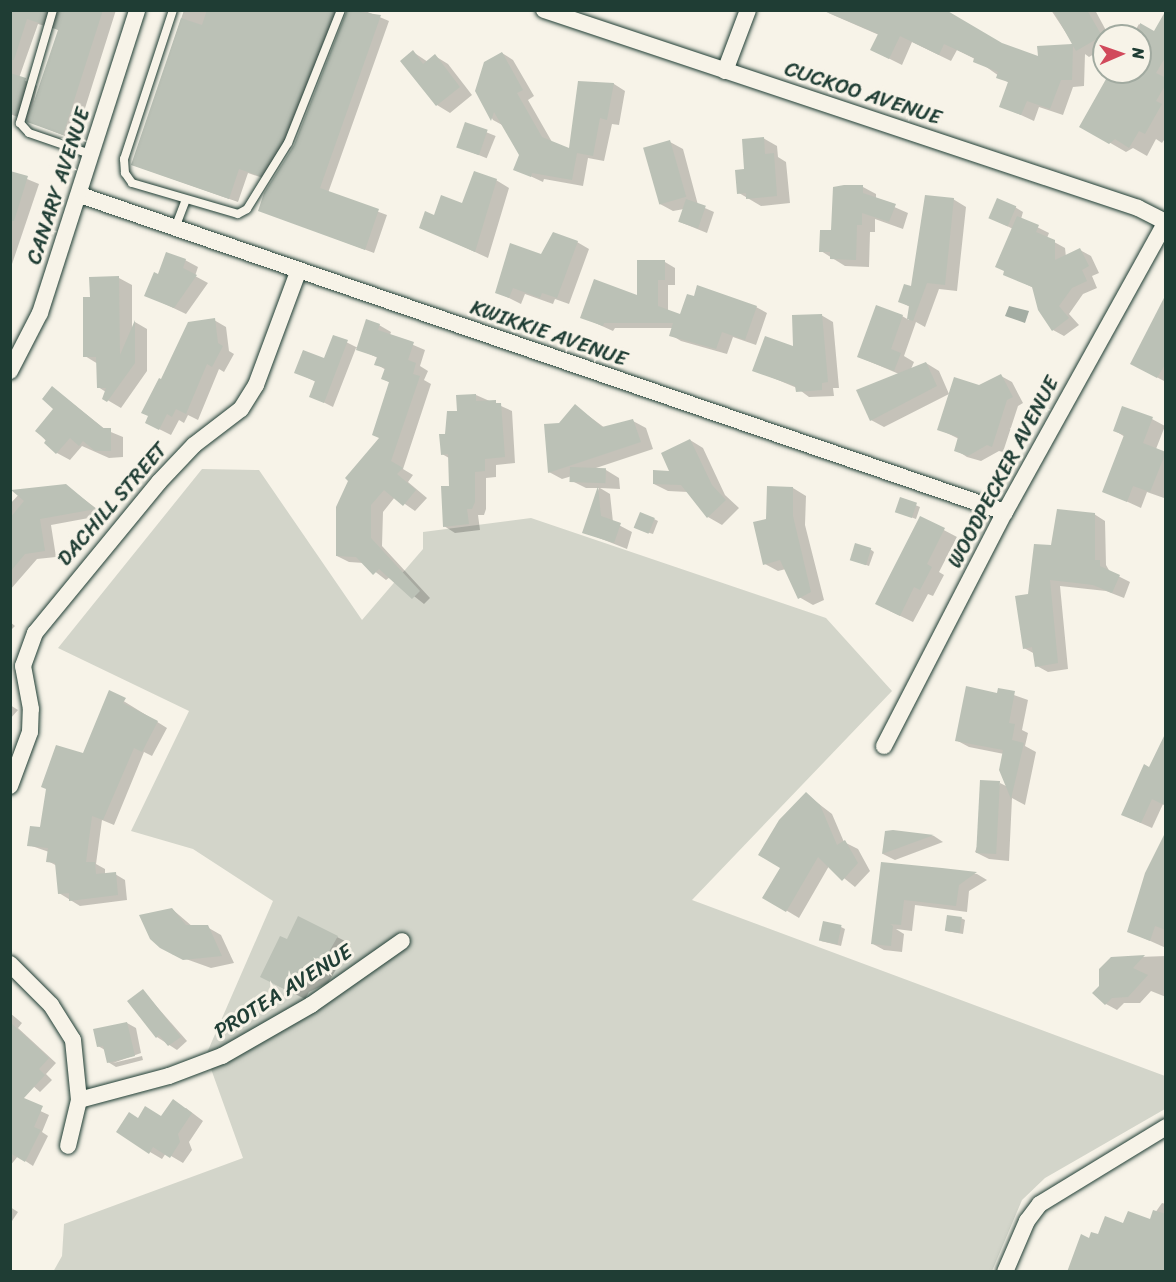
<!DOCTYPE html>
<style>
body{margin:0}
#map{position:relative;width:1176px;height:1282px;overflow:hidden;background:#f7f3e8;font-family:Sriracha,sans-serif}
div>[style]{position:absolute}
.green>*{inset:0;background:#d3d5ca}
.water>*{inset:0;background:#a4ada3}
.shadow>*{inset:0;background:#0003;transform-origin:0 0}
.building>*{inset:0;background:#bbc1b6;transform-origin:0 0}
.roads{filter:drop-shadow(0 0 2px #1f3d34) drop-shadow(0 0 2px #1f3d34)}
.service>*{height:8px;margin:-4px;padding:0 4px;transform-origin:4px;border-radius:4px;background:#f7f3e8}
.minor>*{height:16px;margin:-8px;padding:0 8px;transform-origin:8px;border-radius:8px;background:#f7f3e8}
span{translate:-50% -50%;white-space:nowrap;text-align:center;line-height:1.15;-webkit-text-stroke:6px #f7f3e8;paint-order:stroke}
.street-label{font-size:21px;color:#1f3d34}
.frame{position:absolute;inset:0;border:12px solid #1f3d34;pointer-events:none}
.north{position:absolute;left:1092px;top:24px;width:60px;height:60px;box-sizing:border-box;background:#f7f3e8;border:2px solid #a1aaa0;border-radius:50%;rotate:88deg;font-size:16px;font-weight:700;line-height:24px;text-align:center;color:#1f3d34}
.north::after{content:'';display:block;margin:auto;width:21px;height:27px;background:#d1495b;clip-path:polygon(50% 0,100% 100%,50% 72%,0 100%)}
</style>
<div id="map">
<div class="green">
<i style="clip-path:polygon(202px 469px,259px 470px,362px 620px,423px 549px,423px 532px,531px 518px,826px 618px,892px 691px,692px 900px,1165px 1076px,1165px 1109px,1045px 1178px,1022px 1200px,992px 1271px,53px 1272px,62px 1256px,64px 1224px,243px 1158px,206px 1055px,273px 901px,193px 849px,131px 831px,189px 711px,58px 648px)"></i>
</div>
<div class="water">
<i style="clip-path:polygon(1009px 306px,1029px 311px,1025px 323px,1005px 316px)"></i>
</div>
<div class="shadow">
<i style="clip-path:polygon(evenodd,10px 10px,116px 10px,75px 140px,10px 114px,10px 10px,38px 24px,59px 30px,32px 112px,37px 86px,19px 78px,38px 24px)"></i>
<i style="clip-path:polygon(184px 10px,346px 10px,269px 180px,248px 173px,238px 202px,133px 165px)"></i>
<i style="clip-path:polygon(348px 10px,363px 10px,389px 21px,328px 193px,387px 215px,374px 253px,260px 210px,295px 146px)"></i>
<i style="clip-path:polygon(1051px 10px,1095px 10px,1109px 36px,1104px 36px,1104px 48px,1089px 57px,1085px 54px,1084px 86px,1073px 87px,1063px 115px,1039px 107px,1034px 121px,1001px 106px,1009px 83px,975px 59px,957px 50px,951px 61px,912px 42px,902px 65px,884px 56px,879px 35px,826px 12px,1001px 45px,1039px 58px,1074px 45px)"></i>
<i style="clip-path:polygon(1139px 24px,1154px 33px,1166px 28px,1166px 137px,1162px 143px,1156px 139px,1147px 156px,1133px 148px,1126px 152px,1081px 126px,1112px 72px,1140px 72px,1140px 36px,1132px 36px)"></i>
<i style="clip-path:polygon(413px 52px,428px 62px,435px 56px,448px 64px,472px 95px,450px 113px,437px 105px)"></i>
<i style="clip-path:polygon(502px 53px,513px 60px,534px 96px,528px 100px,552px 142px,570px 150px,579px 82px,614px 84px,625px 91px,619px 125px,612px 124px,604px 161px,588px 158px,583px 186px,544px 179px,543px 182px,515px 169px,520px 155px,504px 126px,493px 120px,476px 91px)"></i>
<i style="left:466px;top:124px;width:32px;height:24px;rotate:22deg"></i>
<i style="clip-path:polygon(763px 138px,777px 146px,778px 157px,786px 162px,790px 203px,761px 206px,739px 193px)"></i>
<i style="clip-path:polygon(670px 142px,683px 149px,698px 205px,714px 212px,707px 233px,680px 222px,684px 209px,673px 211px,660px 204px)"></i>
<i style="clip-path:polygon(10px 172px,39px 184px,10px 270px)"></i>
<i style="clip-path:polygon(496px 180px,509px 188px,488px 258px,421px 227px,463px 205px)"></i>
<i style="clip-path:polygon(863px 187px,876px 194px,876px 199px,908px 213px,903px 229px,875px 219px,875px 232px,870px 232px,869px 267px,845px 266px,821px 251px,832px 232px,834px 189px)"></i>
<i style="clip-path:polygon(953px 199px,966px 207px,957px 291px,939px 289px,925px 327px,916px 322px,904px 356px,914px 362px,911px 369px,926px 363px,939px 371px,949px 394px,884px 427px,871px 420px,899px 374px,859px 357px,902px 316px,909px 320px,910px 307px,899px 301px,912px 288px)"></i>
<i style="clip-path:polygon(1015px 207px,1023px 212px,1021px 219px,1049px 233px,1047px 238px,1065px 248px,1066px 257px,1080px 250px,1091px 256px,1099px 273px,1092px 276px,1097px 288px,1083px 294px,1069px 314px,1079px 325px,1064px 336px,1053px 330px,1034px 288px,1005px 274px,1013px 229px,999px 222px)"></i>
<i style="clip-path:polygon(577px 242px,589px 249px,569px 304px,555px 299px,553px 304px,525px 294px,521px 304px,497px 292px)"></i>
<i style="clip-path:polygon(185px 260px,198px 267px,195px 276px,208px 283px,186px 314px,146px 295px,159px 276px)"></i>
<i style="clip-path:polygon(665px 262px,675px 268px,675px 285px,668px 285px,668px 311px,681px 316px,756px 307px,767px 313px,756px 345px,733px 337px,727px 354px,681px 341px,671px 335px,673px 328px,615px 328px,613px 331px,582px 317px,638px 297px)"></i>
<i style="clip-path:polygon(119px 278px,132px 285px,132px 330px,135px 322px,147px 329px,147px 371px,121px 408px,104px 398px,106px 392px,98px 387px,98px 364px,85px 356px,91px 298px)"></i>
<i style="clip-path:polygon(1166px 298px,1166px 382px,1145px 371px)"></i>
<i style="clip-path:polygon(821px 315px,833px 322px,839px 388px,833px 388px,834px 396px,809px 397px,797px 388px,754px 370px,795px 349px)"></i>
<i style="clip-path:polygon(214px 320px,226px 327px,229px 351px,234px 354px,224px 372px,219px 369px,198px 420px,188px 415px,184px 423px,179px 420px,171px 435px,159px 429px,162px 381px)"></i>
<i style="clip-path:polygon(379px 325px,391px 332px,390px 335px,425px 350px,420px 366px,428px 371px,424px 380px,431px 384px,403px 469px,413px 475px,408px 482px,427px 498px,415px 511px,395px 497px,383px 512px,382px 546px,430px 598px,424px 604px,390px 577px,386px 580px,364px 563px,349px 562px,337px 556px,350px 480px,380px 439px,391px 383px,383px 379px,386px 370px,376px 364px,378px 358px,356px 348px,333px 407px,311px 396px,316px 382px,296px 372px,325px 360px,334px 336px,358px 348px)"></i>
<i style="clip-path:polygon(1001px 376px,1012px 382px,1023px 403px,1018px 406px,1003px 452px,999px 451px,981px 461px,967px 457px,956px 450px,959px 439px,939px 429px,979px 387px)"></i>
<i style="clip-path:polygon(53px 388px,106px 430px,123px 437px,123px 457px,109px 458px,82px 446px,70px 460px,57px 453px,37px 431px,55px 409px)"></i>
<i style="clip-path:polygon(476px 395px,512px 411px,515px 463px,496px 465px,496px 477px,486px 478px,486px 509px,484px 515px,478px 515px,480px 530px,455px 533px,444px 526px,450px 487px,449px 458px,442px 454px,458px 412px)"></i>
<i style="clip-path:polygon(575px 406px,605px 428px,633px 421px,646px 428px,653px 449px,593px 469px,606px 470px,619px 478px,620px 489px,600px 488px,610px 494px,613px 522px,632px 532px,627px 549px,584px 532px,599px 488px,586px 488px,572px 481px,572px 476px,562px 479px,549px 472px,560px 424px)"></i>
<i style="clip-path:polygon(1152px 419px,1165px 426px,1156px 449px,1166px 453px,1166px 494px,1164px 498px,1147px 492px,1141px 508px,1104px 491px,1125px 437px,1114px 430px)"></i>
<i style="clip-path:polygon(690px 440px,703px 448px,725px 495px,739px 508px,722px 525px,708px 517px,688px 492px,668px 491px,654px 484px,672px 472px)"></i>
<i style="clip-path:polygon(65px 485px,105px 515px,51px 525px,56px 557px,37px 559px,10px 590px,10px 504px,22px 491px)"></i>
<i style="clip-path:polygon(793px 488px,806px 496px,805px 525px,824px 600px,813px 605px,799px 597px,786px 569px,778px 571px,765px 564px,768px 520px)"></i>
<i style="clip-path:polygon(901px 499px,920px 507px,916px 519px,900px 513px)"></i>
<i style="clip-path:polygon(1094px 514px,1105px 521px,1106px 565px,1110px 572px,1130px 582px,1124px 598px,1106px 591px,1060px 586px,1068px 669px,1048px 672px,1037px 666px,1035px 654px,1024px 648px,1030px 596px,1053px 547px)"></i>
<i style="clip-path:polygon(921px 518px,957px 537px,939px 572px,944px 575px,933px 596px,928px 594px,913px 622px,890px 611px)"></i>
<i style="clip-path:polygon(654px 519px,658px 521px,653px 534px,640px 530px)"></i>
<i style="clip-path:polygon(870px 549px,874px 552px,869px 566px,855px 561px)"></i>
<i style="clip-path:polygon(10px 622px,15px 626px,10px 631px)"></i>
<i style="clip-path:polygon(1000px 690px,1028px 700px,1022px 730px,1028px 733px,1025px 746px,1036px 752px,1025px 805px,1012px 798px,1009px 861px,989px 859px,975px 852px,1000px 783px,1008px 787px,1004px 754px,969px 747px,956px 740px)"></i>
<i style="clip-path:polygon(109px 692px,167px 728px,152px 756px,144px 752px,114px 825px,102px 820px,96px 864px,105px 869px,105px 875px,115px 874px,125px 880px,127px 900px,80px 906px,59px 893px,57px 866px,48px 861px,49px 852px,29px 845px,84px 755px)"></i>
<i style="clip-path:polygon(10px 705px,18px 710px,10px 719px)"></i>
<i style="clip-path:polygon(1150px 769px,1163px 804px,1152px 828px,1134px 820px)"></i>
<i style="clip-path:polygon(806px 794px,832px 814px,844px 842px,858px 849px,870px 871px,855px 887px,829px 866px,799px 918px,764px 897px,782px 868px)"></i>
<i style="clip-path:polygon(886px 833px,934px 836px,943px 842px,895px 860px,883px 854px)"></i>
<i style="clip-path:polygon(1166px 847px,1166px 948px,1128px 931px)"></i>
<i style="clip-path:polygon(882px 864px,977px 874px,987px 880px,969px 891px,967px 912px,915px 905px,912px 931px,896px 929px,904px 934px,902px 952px,884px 950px,873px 944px)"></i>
<i style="clip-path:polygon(172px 909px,193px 927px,207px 927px,221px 935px,234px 963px,211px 968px,172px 954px)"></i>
<i style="clip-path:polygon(299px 918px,351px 944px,328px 983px,309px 992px,305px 999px,275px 984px)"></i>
<i style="clip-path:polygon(961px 918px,965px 920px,963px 934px,946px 931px)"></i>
<i style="clip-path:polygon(841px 927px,845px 929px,841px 946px,821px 941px)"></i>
<i style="clip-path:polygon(1166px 956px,1166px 997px,1151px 991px,1140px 1003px,1124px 1003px,1117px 1010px,1106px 1004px,1101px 986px,1111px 958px)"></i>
<i style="clip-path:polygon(143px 991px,187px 1041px,177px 1050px,157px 1037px,130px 1001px)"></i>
<i style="clip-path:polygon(10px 1013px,22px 1023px,18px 1028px,56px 1063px,46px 1074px,52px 1080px,40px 1092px,10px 1066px)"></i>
<i style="clip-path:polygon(127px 1023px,136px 1028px,141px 1053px,113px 1063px,142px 1056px,143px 1060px,116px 1067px,108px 1062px,105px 1050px,98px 1046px)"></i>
<i style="clip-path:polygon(10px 1097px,49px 1115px,42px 1132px,48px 1136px,33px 1166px,18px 1156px,10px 1166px)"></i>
<i style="clip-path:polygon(186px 1108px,203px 1121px,189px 1142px,192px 1150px,183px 1163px,166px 1153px,162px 1159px,150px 1152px,139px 1119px,162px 1118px)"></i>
<i style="clip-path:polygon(1162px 1203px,1166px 1204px,1166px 1272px,1090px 1239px,1124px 1225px,1150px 1220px)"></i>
<i style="clip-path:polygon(10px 1207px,18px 1212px,10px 1224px)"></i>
</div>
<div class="building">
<i style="clip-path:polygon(10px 10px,46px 10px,42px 24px,27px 19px,14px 60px,10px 60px)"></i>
<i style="clip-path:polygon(59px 10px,103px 10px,63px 135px,27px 122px,58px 30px,54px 28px)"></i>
<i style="clip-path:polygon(207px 10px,334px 10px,282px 140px,260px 176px,239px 169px,229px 199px,131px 165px,181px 18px,202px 25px)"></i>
<i style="clip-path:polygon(347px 10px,381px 15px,320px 188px,379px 209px,365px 250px,258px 211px,264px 193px,294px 145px)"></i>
<i style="clip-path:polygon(822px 10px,946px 10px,1002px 43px,1038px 56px,1037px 46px,1072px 44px,1053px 10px,1087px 10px,1102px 36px,1076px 51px,1073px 46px,1072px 80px,1061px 80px,1050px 109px,1027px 101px,1021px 115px,999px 107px,1008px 82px,996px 78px,998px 72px,973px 62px,974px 58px,944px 44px,939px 55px,900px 36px,889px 59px,870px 50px,878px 34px)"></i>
<i style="clip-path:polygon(1166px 10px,1166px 56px,1156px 73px,1166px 78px,1166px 84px,1156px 101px,1162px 104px,1145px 134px,1139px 131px,1129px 148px,1115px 139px,1109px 144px,1079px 127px,1110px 72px,1140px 72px,1140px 23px,1154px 31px)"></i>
<i style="clip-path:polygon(413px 50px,423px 64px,435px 54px,460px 87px,436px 106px,400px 61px)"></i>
<i style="clip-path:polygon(502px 52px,523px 90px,517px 93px,542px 137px,569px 148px,578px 81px,614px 83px,607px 120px,600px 118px,593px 156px,577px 153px,572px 180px,532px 173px,531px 177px,513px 170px,519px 155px,494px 112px,491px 121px,475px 91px,484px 62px)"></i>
<i style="clip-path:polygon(10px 73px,26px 78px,16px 115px,10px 113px)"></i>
<i style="left:465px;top:122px;width:24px;height:27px;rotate:19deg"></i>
<i style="clip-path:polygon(764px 137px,765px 154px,774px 153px,777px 196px,746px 199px,746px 193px,737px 194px,735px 170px,744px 169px,742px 139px)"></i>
<i style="left:670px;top:140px;width:59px;height:28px;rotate:74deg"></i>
<i style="clip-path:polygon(10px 171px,28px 176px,14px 221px,10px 221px)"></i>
<i style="clip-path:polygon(474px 171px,497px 179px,475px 252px,419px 228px,425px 211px,434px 215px,441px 195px,462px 203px)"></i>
<i style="clip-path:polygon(844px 185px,863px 185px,863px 193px,896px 204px,889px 222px,862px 213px,862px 225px,857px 225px,856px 260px,830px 259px,830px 252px,819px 252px,820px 230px,831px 230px,833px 187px)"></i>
<i style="clip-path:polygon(925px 195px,954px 198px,945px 285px,927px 283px,913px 321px,907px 319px,909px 306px,898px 302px,904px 284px,911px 286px)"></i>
<i style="left:997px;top:198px;width:21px;height:22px;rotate:23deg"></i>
<i style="left:686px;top:199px;width:21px;height:24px;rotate:19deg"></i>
<i style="clip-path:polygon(1017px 216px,1039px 225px,1036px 232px,1055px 240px,1055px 260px,1080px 248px,1089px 266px,1082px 270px,1087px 281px,1072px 288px,1059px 306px,1069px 318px,1052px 331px,1038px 310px,1032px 287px,1003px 275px,1004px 271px,995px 267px)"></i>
<i style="clip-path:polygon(553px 232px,578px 241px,557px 298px,542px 293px,540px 298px,513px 288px,509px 298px,495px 293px,510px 243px,541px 254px)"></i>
<i style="clip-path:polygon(166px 252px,186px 259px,183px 268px,197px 275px,174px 308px,144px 296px,154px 272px,158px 274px)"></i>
<i style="clip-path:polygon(637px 260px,665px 260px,665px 280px,658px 280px,658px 306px,680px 314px,687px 294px,694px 296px,697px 285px,757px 306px,745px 340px,722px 332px,716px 349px,669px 336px,673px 323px,604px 323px,603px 326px,580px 318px,594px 279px,637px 295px)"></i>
<i style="clip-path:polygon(119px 276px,120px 355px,135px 320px,135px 363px,107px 402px,102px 399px,106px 388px,97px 388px,96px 357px,83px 357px,83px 297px,90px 297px,89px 277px)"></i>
<i style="clip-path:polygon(1166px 294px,1166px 363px,1157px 378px,1130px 364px)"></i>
<i style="clip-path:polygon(876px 305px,903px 315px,891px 349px,901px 353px,894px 371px,857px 357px)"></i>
<i style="clip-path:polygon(822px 314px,828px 382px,822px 383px,822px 390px,796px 392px,795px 386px,752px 371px,765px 336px,793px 346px,792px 315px)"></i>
<i style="clip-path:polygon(215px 318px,218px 343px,223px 346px,212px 367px,207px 364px,186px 414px,176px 409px,172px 417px,167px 414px,159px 430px,145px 423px,148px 416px,141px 413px,159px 378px,161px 379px,188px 322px)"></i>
<i style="clip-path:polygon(366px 319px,380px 324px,378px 330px,414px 342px,408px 360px,416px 363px,413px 374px,420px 376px,391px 461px,403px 468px,397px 474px,416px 490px,403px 506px,384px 490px,371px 505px,371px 538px,420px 591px,412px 599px,379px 569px,373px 575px,356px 557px,336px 556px,336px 507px,348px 481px,345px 478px,379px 438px,372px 435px,389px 382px,381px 379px,385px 368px,374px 365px,377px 357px,356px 350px)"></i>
<i style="clip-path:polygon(333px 335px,348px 340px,324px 403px,309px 397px,315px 381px,294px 373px,303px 350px,324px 358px)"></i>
<i style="clip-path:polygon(926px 362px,937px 386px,870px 421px,856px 390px)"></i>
<i style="clip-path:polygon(1001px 374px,1013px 397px,1007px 400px,992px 447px,987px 445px,968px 456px,954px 451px,958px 437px,937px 430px,954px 377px,979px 385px)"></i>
<i style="clip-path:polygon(52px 386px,103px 428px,111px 428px,111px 451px,95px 451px,83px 441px,79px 446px,70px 438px,56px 454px,44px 443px,46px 440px,35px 431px,53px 409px,42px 399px)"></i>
<i style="clip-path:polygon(476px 394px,476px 401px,496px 400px,496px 403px,501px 403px,505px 457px,485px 459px,485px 471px,475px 472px,475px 502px,472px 509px,467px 509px,469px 524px,443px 527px,441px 486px,449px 486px,448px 454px,441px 455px,439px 434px,445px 434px,447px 411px,457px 411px,456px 395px)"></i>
<i style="clip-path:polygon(575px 404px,602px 427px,633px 419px,641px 442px,548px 473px,544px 424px,559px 423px)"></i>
<i style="clip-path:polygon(1122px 406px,1153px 417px,1143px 443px,1166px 452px,1150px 492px,1133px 486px,1127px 502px,1102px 492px,1124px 435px,1113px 431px)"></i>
<i style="clip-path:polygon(690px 439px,712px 485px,726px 500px,707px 518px,681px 485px,653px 484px,653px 470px,669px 471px,661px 453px)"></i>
<i style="left:570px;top:467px;width:36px;height:15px;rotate:2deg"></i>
<i style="clip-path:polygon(66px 484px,96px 509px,40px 519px,45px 551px,25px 554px,10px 572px,10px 518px,24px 501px,11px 490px)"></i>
<i style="clip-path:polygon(598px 486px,601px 516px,621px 523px,614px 543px,582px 533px)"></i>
<i style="clip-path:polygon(767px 486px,793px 487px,793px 516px,811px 592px,798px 599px,780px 560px,763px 565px,753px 522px,766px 519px)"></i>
<i style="left:900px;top:497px;width:18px;height:16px;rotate:19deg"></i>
<i style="clip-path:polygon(1057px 509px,1095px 513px,1095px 560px,1100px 560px,1100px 566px,1120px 575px,1112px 593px,1093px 585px,1050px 580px,1058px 663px,1035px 667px,1032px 647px,1023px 649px,1015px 596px,1028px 594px,1034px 544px,1051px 545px)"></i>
<i style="left:640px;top:512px;width:16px;height:17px;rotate:22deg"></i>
<i style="clip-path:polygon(920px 516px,945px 528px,927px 564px,932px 567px,920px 590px,914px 587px,900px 616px,875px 604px)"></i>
<i style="left:855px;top:543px;width:17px;height:18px;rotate:17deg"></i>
<i style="clip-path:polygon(966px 686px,997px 693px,998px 688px,1015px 691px,1009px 723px,1015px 724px,1012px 740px,1024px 743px,1011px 799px,999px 770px,1003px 750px,955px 741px)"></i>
<i style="clip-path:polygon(109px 690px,126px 698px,123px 703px,158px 721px,142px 752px,134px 748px,103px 820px,92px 816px,86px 862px,95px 862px,96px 874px,116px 872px,118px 895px,69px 901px,69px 893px,58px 894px,55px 863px,46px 862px,48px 848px,27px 846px,30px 826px,40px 827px,46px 789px,41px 787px,56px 745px,83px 753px)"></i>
<i style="clip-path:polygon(1166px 732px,1166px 806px,1152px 799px,1141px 823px,1121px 815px,1144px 764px,1149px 767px)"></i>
<i style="left:980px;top:780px;width:20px;height:73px;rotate:3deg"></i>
<i style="clip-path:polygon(806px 792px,820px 805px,837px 845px,845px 840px,858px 863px,842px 881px,818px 857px,786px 912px,762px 898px,780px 868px,758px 855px,779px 820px)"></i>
<i style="clip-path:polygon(893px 830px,934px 835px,882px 854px,885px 831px)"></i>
<i style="clip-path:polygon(1166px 831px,1166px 930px,1155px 926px,1150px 941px,1127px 932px,1145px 873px)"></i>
<i style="clip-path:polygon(881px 862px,942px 868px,977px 872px,959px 885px,956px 906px,904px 900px,901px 925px,890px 924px,893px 926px,891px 946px,871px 944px)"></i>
<i style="clip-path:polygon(172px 908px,186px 925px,208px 925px,222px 956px,183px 960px,160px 948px,150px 939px,139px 915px)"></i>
<i style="left:947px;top:915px;width:15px;height:16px;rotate:8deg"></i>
<i style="clip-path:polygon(298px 916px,338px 936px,315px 976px,296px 985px,292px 993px,260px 977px,280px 936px,287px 939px)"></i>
<i style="left:823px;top:921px;width:19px;height:20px;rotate:12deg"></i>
<i style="clip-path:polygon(1145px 955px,1133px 968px,1148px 975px,1128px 997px,1112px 998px,1105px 1005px,1092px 993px,1099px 986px,1099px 969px,1111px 957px)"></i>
<i style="clip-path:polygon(143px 989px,181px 1037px,168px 1046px,159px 1035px,156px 1038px,127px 1001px)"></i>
<i style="clip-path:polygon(10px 1022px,49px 1058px,39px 1069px,45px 1075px,24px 1098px,43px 1106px,34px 1127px,41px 1130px,25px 1162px,10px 1153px)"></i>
<i style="clip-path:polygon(127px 1022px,135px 1056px,107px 1063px,103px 1046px,97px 1047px,93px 1029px)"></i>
<i style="clip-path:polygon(173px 1099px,192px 1113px,178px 1134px,180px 1142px,170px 1158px,153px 1147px,149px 1154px,116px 1132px,129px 1112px,138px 1118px,145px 1106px,161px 1116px)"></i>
<i style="clip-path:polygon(1153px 1210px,1166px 1214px,1166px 1272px,1067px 1272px,1081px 1234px,1089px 1238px,1091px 1232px,1098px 1234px,1105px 1216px,1123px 1223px,1128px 1211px,1150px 1219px)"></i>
</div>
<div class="roads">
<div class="service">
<i style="left:53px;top:10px;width:118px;rotate:106.3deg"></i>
<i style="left:20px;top:123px;width:13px;rotate:48deg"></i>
<i style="left:29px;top:133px;width:68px;rotate:19deg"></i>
<i style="left:173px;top:10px;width:157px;rotate:108.2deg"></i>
<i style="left:124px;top:159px;width:14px;rotate:86deg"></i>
<i style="left:125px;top:173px;width:12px;rotate:55deg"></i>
<i style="left:132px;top:183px;width:110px;rotate:16.3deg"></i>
<i style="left:238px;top:214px;width:10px;rotate:-29deg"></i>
<i style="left:247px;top:209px;width:78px;rotate:-58.2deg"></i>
<i style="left:288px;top:143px;width:143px;rotate:-68.3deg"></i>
<i style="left:175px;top:228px;width:30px;rotate:-69deg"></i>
</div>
<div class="minor">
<i style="left:544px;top:10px;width:626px;rotate:18.43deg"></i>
<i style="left:1138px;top:208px;width:31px;rotate:27deg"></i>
<i style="left:725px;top:71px;width:65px;rotate:-69.3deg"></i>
<i style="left:80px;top:195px;width:978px;rotate:18.92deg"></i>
<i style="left:10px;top:371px;width:65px;rotate:-62.7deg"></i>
<i style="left:40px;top:313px;width:318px;rotate:-72.2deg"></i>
<i style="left:884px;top:746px;width:263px;rotate:-62.7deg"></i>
<i style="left:1005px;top:512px;width:333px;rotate:-61deg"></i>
<i style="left:10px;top:786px;width:58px;rotate:-69.7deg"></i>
<i style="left:30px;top:732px;width:23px;rotate:-88deg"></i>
<i style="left:31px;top:709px;width:44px;rotate:-100.5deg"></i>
<i style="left:23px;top:666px;width:35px;rotate:-70deg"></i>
<i style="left:35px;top:633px;width:195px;rotate:-50.6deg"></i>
<i style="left:159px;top:482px;width:51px;rotate:-46.6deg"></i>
<i style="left:194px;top:445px;width:59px;rotate:-37.5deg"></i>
<i style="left:241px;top:409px;width:28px;rotate:-58deg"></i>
<i style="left:256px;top:385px;width:121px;rotate:-69.6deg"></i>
<i style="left:10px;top:964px;width:58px;rotate:45deg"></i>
<i style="left:51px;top:1005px;width:41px;rotate:57.8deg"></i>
<i style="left:73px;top:1040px;width:60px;rotate:84.3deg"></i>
<i style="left:79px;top:1100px;width:47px;rotate:103.4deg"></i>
<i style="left:79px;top:1100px;width:93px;rotate:-14.9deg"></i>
<i style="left:169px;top:1076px;width:57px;rotate:-20.7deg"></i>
<i style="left:222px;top:1056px;width:103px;rotate:-29.8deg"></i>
<i style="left:311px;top:1005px;width:111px;rotate:-35.1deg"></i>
<i style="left:1005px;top:1272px;width:56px;rotate:-66.7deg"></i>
<i style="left:1027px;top:1221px;width:21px;rotate:-53deg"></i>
<i style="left:1040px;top:1204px;width:148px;rotate:-31.4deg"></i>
</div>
</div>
<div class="street-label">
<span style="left:863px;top:93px;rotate:18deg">CUCKOO AVENUE</span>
<span style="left:58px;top:186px;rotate:-72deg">CANARY AVENUE</span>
<span style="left:549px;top:333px;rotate:19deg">KWIKKIE AVENUE</span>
<span style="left:1003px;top:472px;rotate:-62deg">WOODPECKER AVENUE</span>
<span style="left:112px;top:504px;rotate:-49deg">DACHILL STREET</span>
<span style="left:283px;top:991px;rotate:-32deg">PROTEA AVENUE</span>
</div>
<div class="frame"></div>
<div class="north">N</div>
</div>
